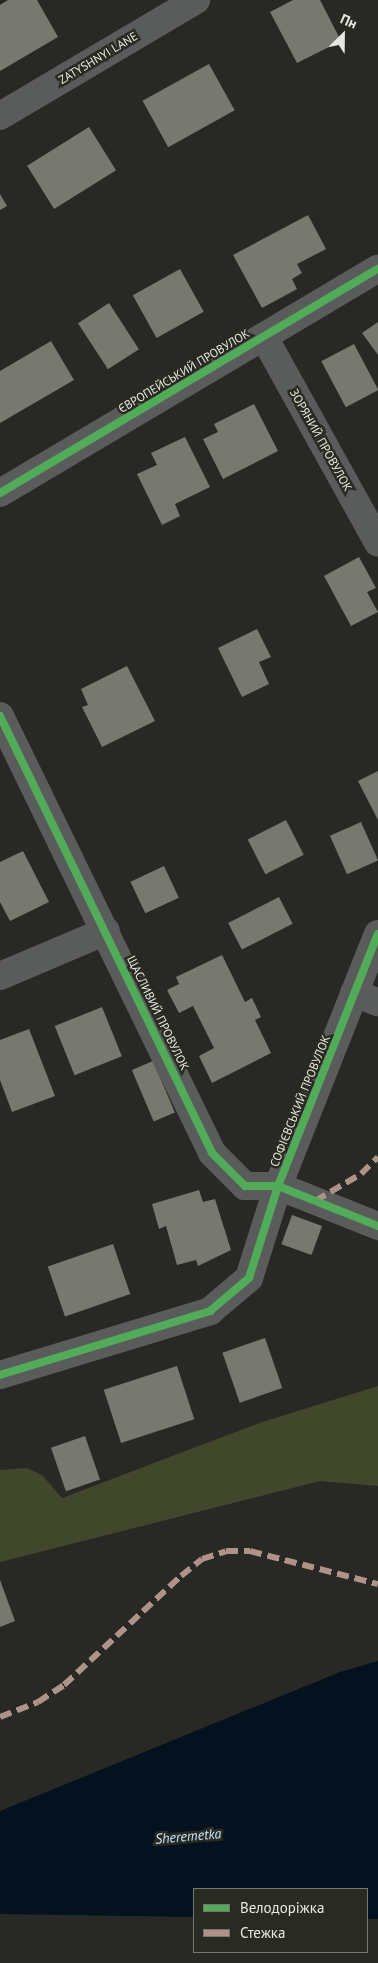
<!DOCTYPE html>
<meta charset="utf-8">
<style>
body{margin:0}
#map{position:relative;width:378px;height:1963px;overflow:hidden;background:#282924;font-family:"PT Sans",sans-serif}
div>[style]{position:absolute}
.green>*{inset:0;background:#41472b}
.water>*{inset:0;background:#04121f}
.building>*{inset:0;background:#777970;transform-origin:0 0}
.minor>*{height:28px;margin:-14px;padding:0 14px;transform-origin:14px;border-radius:14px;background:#5a5c5c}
.quiet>*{height:6px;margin-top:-3px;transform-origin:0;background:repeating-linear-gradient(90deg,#af9288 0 12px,transparent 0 18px)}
.cycleway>*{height:8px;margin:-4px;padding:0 4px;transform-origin:4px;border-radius:4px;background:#51ab58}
span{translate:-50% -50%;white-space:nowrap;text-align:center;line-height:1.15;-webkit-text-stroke:5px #292b22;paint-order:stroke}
.street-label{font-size:12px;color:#e7e8e2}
.water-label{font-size:14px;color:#c4e4ff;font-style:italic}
.legend{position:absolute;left:193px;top:1888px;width:175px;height:65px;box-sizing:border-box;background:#292b22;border:1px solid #75776f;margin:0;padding:6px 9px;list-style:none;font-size:15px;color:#e7e8e2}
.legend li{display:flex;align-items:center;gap:10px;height:25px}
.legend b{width:25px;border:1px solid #75776f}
.north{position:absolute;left:318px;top:10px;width:50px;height:50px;-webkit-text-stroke:4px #292b22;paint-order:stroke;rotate:23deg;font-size:14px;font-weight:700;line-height:20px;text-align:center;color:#e7e8e2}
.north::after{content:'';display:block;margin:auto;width:18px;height:22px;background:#e7e8e2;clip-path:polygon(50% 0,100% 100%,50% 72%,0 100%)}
</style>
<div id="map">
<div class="green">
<i style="clip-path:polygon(378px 1386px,378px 1486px,320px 1481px,0 1562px,0 1470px,27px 1468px,42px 1475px,62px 1498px,259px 1423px)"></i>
</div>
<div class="water">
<i style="clip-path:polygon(378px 1661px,378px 1919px,367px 1919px,367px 1889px,194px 1889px,194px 1917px,0 1914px,0 1811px,340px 1672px)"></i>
</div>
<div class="building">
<i style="clip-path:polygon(8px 0,37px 0,58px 37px,0 71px,0 5px)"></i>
<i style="clip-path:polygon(293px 0,320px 0,341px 41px,297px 63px,270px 12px)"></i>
<i style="left:209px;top:64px;width:53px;height:76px;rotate:61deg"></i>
<i style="left:89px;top:127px;width:51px;height:73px;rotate:58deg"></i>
<i style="clip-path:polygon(0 194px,7px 206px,0 210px)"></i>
<i style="clip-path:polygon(308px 215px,326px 249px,297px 264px,302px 273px,292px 279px,297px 289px,262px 308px,233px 255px)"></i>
<i style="left:180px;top:269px;width:49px;height:54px;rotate:61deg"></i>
<i style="left:109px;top:303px;width:55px;height:37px;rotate:57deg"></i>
<i style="clip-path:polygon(378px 322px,378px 355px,362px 333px)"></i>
<i style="clip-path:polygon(51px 341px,74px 380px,0 423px,0 371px)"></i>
<i style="left:354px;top:344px;width:52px;height:37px;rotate:62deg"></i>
<i style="clip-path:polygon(254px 404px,278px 451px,223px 479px,203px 439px,218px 432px,214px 424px)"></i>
<i style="clip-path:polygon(185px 437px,210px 487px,175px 504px,180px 516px,162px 525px,137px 474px,157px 465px,151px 453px)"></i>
<i style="clip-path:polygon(359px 557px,376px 588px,367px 592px,378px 612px,351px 626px,324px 576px)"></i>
<i style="clip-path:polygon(257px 629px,271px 657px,259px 662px,269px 684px,242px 697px,218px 648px)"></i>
<i style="clip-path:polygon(127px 666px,155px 721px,102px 747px,82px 707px,88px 705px,81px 689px)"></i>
<i style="clip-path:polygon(378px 771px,378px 820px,358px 781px)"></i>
<i style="left:286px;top:820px;width:39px;height:43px;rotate:63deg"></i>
<i style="left:361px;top:822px;width:42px;height:34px;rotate:66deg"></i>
<i style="clip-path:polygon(23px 851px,49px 902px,10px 921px,0 902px,0 862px)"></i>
<i style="left:164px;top:866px;width:35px;height:37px;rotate:65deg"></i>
<i style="left:279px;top:897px;width:30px;height:57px;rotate:63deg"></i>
<i style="clip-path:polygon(222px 955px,245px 1002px,252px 998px,261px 1017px,255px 1020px,271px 1053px,212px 1083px,199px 1056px,214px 1048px,193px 1006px,179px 1013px,167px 990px,179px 984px,176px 977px)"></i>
<i style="left:102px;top:1007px;width:53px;height:51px;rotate:68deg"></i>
<i style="clip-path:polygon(29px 1029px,55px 1096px,12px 1112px,0 1080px,0 1040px)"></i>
<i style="left:153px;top:1061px;width:56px;height:23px;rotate:67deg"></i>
<i style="clip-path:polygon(199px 1190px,203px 1202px,215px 1199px,231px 1250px,198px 1266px,196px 1260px,177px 1265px,166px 1226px,159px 1229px,152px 1204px)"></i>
<i style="left:292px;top:1215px;width:32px;height:31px;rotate:20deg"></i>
<i style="left:113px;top:1244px;width:53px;height:69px;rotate:71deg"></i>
<i style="left:265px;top:1338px;width:53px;height:45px;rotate:71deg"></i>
<i style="left:177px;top:1366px;width:56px;height:77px;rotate:72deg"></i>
<i style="left:85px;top:1436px;width:46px;height:36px;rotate:71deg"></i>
<i style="clip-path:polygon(0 1580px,15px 1621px,0 1627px)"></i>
</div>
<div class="minor">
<i style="left:0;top:116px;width:228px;rotate:-30.6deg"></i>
<i style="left:264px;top:337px;width:235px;rotate:61deg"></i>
<i style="left:0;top:493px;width:439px;rotate:-30.7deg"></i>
<i style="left:0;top:716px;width:486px;rotate:64.1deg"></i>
<i style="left:212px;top:1153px;width:47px;rotate:45deg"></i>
<i style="left:245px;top:1186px;width:33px"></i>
<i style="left:278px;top:1186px;width:108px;rotate:21.8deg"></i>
<i style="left:0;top:976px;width:115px;rotate:-23deg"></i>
<i style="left:354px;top:993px;width:26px;rotate:21deg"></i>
<i style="left:0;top:1375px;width:220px;rotate:-16.9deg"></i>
<i style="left:210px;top:1311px;width:51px;rotate:-40.2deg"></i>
<i style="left:249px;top:1278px;width:96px;rotate:-72.5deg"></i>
<i style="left:278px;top:1186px;width:271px;rotate:-68.4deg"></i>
</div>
<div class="quiet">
<i style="left:315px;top:1201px;width:53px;rotate:-30.4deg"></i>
<i style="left:361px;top:1174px;width:24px;rotate:-45deg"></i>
<i style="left:0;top:1717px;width:41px;rotate:-21.5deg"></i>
<i style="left:38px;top:1702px;width:31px;rotate:-33deg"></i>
<i style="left:64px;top:1685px;width:160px;rotate:-43deg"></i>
<i style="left:181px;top:1576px;width:27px;rotate:-39deg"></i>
<i style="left:202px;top:1559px;width:25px;rotate:-18deg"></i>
<i style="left:226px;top:1551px;width:24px"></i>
<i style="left:250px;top:1551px;width:132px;rotate:14.5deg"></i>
</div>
<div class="cycleway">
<i style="left:0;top:493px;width:439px;rotate:-30.7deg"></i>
<i style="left:0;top:716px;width:486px;rotate:64.1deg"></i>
<i style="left:212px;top:1153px;width:47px;rotate:45deg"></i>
<i style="left:245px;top:1186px;width:33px"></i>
<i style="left:278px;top:1186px;width:108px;rotate:21.8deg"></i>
<i style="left:0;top:1375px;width:220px;rotate:-16.9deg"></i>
<i style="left:210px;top:1311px;width:51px;rotate:-40.2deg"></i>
<i style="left:249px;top:1278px;width:96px;rotate:-72.5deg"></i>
<i style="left:278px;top:1186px;width:271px;rotate:-68.4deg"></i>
</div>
<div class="street-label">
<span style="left:98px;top:58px;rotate:-31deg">ZATYSHNYI LANE</span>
<span style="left:184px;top:371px;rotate:-31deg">ЄВРОПЕЙСЬКИЙ ПРОВУЛОК</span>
<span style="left:321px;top:440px;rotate:61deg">ЗОРЯНИЙ ПРОВУЛОК</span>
<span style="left:158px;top:1013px;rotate:64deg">ЩАСЛИВИЙ ПРОВУЛОК</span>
<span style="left:300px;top:1101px;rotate:-68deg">СОФІЄВСЬКИЙ ПРОВУЛОК</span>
</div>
<div class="water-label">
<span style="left:188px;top:1836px;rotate:-5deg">Sheremetka</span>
</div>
<ul class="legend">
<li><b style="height:6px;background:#51ab58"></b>Велодоріжка</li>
<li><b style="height:6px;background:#af9288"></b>Стежка</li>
</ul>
<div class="north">Пн</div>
</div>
